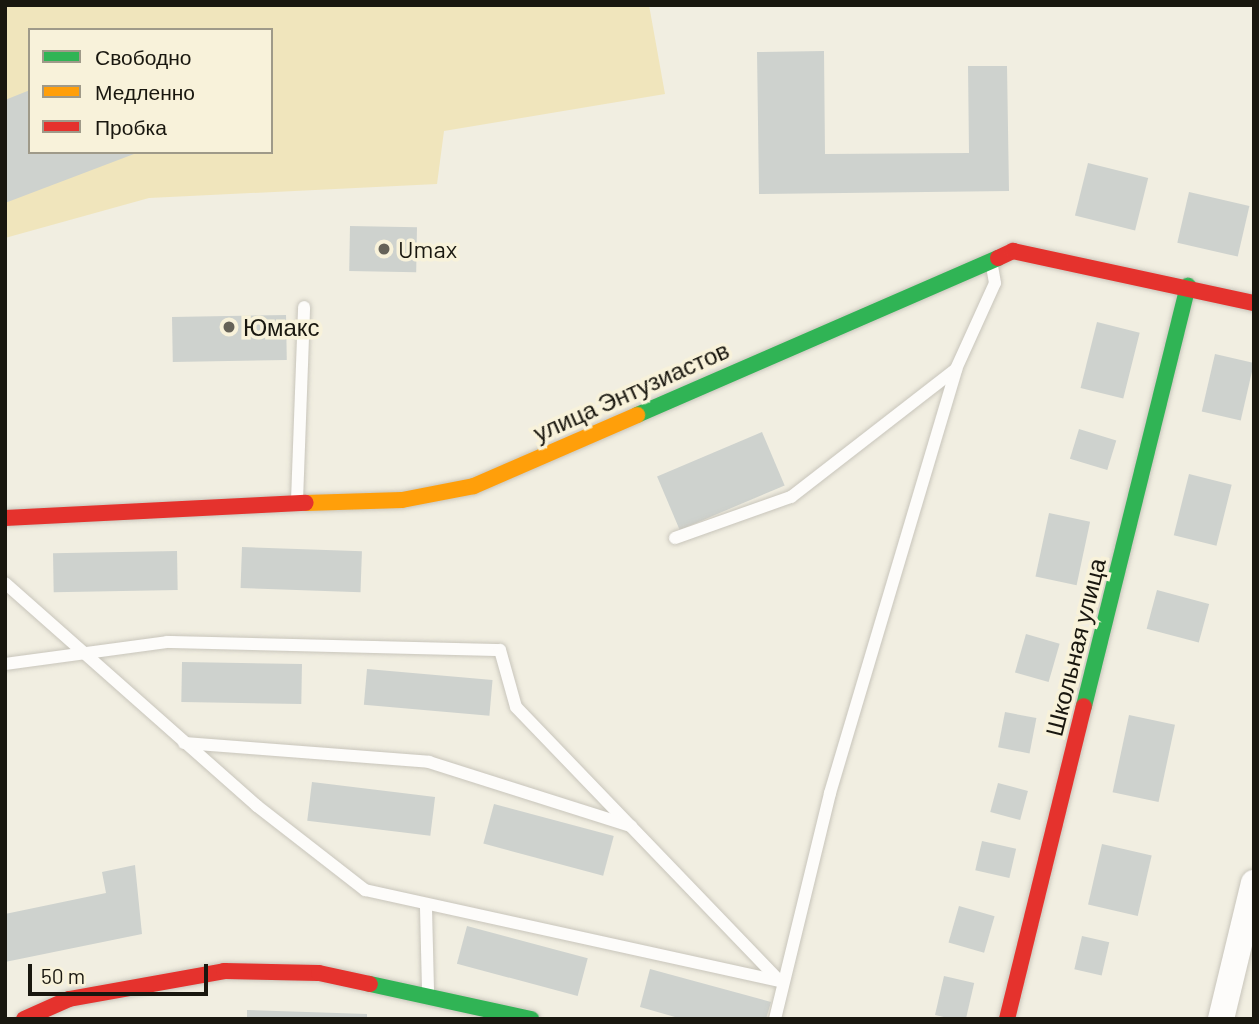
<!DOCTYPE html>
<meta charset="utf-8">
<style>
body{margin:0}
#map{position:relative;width:1259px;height:1024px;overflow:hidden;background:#f1eee1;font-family:Barlow,sans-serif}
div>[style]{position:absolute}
.green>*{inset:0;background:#f0e5bc}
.building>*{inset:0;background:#ced2ce;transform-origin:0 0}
.roads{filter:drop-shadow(0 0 2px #c8c5bb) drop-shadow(0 0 2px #c8c5bb)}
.lane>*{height:12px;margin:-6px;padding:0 6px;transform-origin:6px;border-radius:6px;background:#fdfcfa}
.street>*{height:26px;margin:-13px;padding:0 13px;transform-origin:13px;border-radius:13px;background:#fdfcfa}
.fast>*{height:16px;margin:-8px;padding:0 8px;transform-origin:8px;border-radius:8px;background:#30b455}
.slow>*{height:16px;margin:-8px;padding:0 8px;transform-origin:8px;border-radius:8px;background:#ff9f0a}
.jam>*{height:16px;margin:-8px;padding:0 8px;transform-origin:8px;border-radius:8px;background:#e5322d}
.dots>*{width:19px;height:19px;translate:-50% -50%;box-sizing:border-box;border:4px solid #f8f2da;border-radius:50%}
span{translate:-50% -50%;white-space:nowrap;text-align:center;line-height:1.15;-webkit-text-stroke:7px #f8f2da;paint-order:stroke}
.poi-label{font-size:24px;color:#19170f}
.left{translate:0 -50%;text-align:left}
.street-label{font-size:24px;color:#19170f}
.frame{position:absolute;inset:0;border:7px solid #19170f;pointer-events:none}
.legend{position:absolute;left:28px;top:28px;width:245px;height:126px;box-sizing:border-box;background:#f8f2da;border:2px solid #9f9a89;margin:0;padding:9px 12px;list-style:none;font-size:21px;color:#19170f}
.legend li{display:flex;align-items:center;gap:14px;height:35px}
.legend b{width:35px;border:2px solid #9f9a89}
.scale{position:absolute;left:28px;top:964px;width:180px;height:32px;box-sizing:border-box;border:4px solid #19170f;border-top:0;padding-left:9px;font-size:21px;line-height:24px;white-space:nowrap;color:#19170f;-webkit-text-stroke:5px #f8f2da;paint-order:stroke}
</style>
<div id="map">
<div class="green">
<i style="clip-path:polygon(evenodd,5px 5px,649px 5px,665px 94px,444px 131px,437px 184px,149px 198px,5px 238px,5px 5px,30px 30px,271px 30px,271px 152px,30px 152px,30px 30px)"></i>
</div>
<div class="building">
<i style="clip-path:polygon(824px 51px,825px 154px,969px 153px,968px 66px,1007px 66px,1009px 191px,759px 194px,757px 52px)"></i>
<i style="clip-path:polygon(30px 90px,30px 152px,134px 154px,5px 203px,5px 100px)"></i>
<i style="left:1088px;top:163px;width:62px;height:54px;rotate:14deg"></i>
<i style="left:1189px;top:192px;width:62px;height:52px;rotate:13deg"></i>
<i style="left:350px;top:226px;width:67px;height:45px;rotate:1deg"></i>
<i style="left:286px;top:315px;width:45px;height:114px;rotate:89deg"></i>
<i style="left:1097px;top:322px;width:44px;height:68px;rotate:14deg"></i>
<i style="left:1215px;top:354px;width:40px;height:59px;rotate:13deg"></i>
<i style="left:1079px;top:429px;width:39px;height:31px;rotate:17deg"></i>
<i style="left:762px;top:432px;width:58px;height:114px;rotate:67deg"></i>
<i style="left:1189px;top:474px;width:44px;height:63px;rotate:14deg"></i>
<i style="left:1049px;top:513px;width:42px;height:65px;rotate:12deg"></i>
<i style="left:242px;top:547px;width:120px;height:41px;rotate:2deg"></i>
<i style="left:177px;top:551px;width:39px;height:124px;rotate:89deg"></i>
<i style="left:1157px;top:590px;width:54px;height:40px;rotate:15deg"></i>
<i style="left:1026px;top:634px;width:35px;height:40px;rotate:16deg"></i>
<i style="left:182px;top:662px;width:120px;height:40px;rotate:1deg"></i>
<i style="left:367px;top:669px;width:126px;height:36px;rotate:5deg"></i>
<i style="left:1005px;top:712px;width:32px;height:36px;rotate:11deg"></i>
<i style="left:1129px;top:715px;width:47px;height:79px;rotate:12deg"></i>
<i style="left:312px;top:782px;width:124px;height:39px;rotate:7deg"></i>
<i style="left:998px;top:783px;width:31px;height:30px;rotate:15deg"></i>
<i style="left:494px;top:804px;width:124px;height:41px;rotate:15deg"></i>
<i style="left:982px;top:841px;width:35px;height:30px;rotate:13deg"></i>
<i style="left:1102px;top:844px;width:51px;height:62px;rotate:13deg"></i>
<i style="clip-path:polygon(135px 865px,142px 934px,5px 962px,5px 914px,106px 893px,102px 872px)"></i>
<i style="left:959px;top:906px;width:37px;height:38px;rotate:16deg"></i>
<i style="left:467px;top:926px;width:125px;height:39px;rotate:15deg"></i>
<i style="left:1082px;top:936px;width:28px;height:34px;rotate:13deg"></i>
<i style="clip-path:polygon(650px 969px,771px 1002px,766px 1019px,682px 1019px,640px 1007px)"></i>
<i style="left:944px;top:976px;width:31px;height:40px;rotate:13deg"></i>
<i style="clip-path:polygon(247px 1010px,367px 1014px,367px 1019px,247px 1019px)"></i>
</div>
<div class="roads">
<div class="lane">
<i style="left:297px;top:501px;width:194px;rotate:-87.9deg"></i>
<i style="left:675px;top:538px;width:123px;rotate:-19.5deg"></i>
<i style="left:791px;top:497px;width:209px;rotate:-37.8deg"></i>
<i style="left:5px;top:583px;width:337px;rotate:41.5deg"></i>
<i style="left:257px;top:806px;width:137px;rotate:37.9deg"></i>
<i style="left:365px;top:890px;width:425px;rotate:12.4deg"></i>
<i style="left:5px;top:664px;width:163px;rotate:-7.7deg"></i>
<i style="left:167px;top:642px;width:333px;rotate:1.4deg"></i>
<i style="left:500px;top:650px;width:59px;rotate:74.3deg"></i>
<i style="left:516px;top:707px;width:380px;rotate:46.1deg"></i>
<i style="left:184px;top:743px;width:246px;rotate:4.4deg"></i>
<i style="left:429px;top:762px;width:212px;rotate:17.6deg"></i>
<i style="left:426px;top:908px;width:84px;rotate:88.6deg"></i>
<i style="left:775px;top:1019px;width:233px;rotate:-76.3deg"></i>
<i style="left:830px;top:793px;width:442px;rotate:-73.4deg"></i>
<i style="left:956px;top:369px;width:94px;rotate:-65.6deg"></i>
<i style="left:995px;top:283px;width:17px;rotate:-100deg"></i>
</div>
<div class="street">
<i style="left:1221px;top:1019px;width:140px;rotate:-76.4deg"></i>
</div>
<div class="fast">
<i style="left:637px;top:415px;width:394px;rotate:-23.5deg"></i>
<i style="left:1084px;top:706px;width:433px;rotate:-76.1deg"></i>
<i style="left:370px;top:984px;width:165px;rotate:12.3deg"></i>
</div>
<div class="slow">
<i style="left:306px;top:503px;width:96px;rotate:-1.8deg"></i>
<i style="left:402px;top:500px;width:73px;rotate:-11deg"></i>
<i style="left:474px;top:486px;width:178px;rotate:-23.5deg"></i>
</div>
<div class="jam">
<i style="left:998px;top:258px;width:17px;rotate:-25deg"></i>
<i style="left:1013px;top:251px;width:247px;rotate:12.2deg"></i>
<i style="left:5px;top:518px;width:301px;rotate:-2.9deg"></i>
<i style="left:24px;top:1019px;width:49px;rotate:-24deg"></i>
<i style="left:69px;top:999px;width:158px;rotate:-10.2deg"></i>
<i style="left:224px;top:971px;width:95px;rotate:1.2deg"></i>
<i style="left:319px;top:973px;width:52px;rotate:12.2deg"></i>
<i style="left:1007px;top:1019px;width:322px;rotate:-76.2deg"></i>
</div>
</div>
<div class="dots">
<i style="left:384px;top:249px;background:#656258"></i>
<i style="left:229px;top:327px;background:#656258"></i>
</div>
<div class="poi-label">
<span class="left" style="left:398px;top:249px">Umax</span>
<span class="left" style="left:243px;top:327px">Юмакс</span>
</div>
<div class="street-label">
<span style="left:631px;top:391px;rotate:-24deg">улица Энтузиастов</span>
<span style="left:1075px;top:647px;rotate:-76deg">Школьная улица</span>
</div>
<div class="frame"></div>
<ul class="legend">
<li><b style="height:9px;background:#30b455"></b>Свободно</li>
<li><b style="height:9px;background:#ff9f0a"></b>Медленно</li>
<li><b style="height:9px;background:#e5322d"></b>Пробка</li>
</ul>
<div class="scale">50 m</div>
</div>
